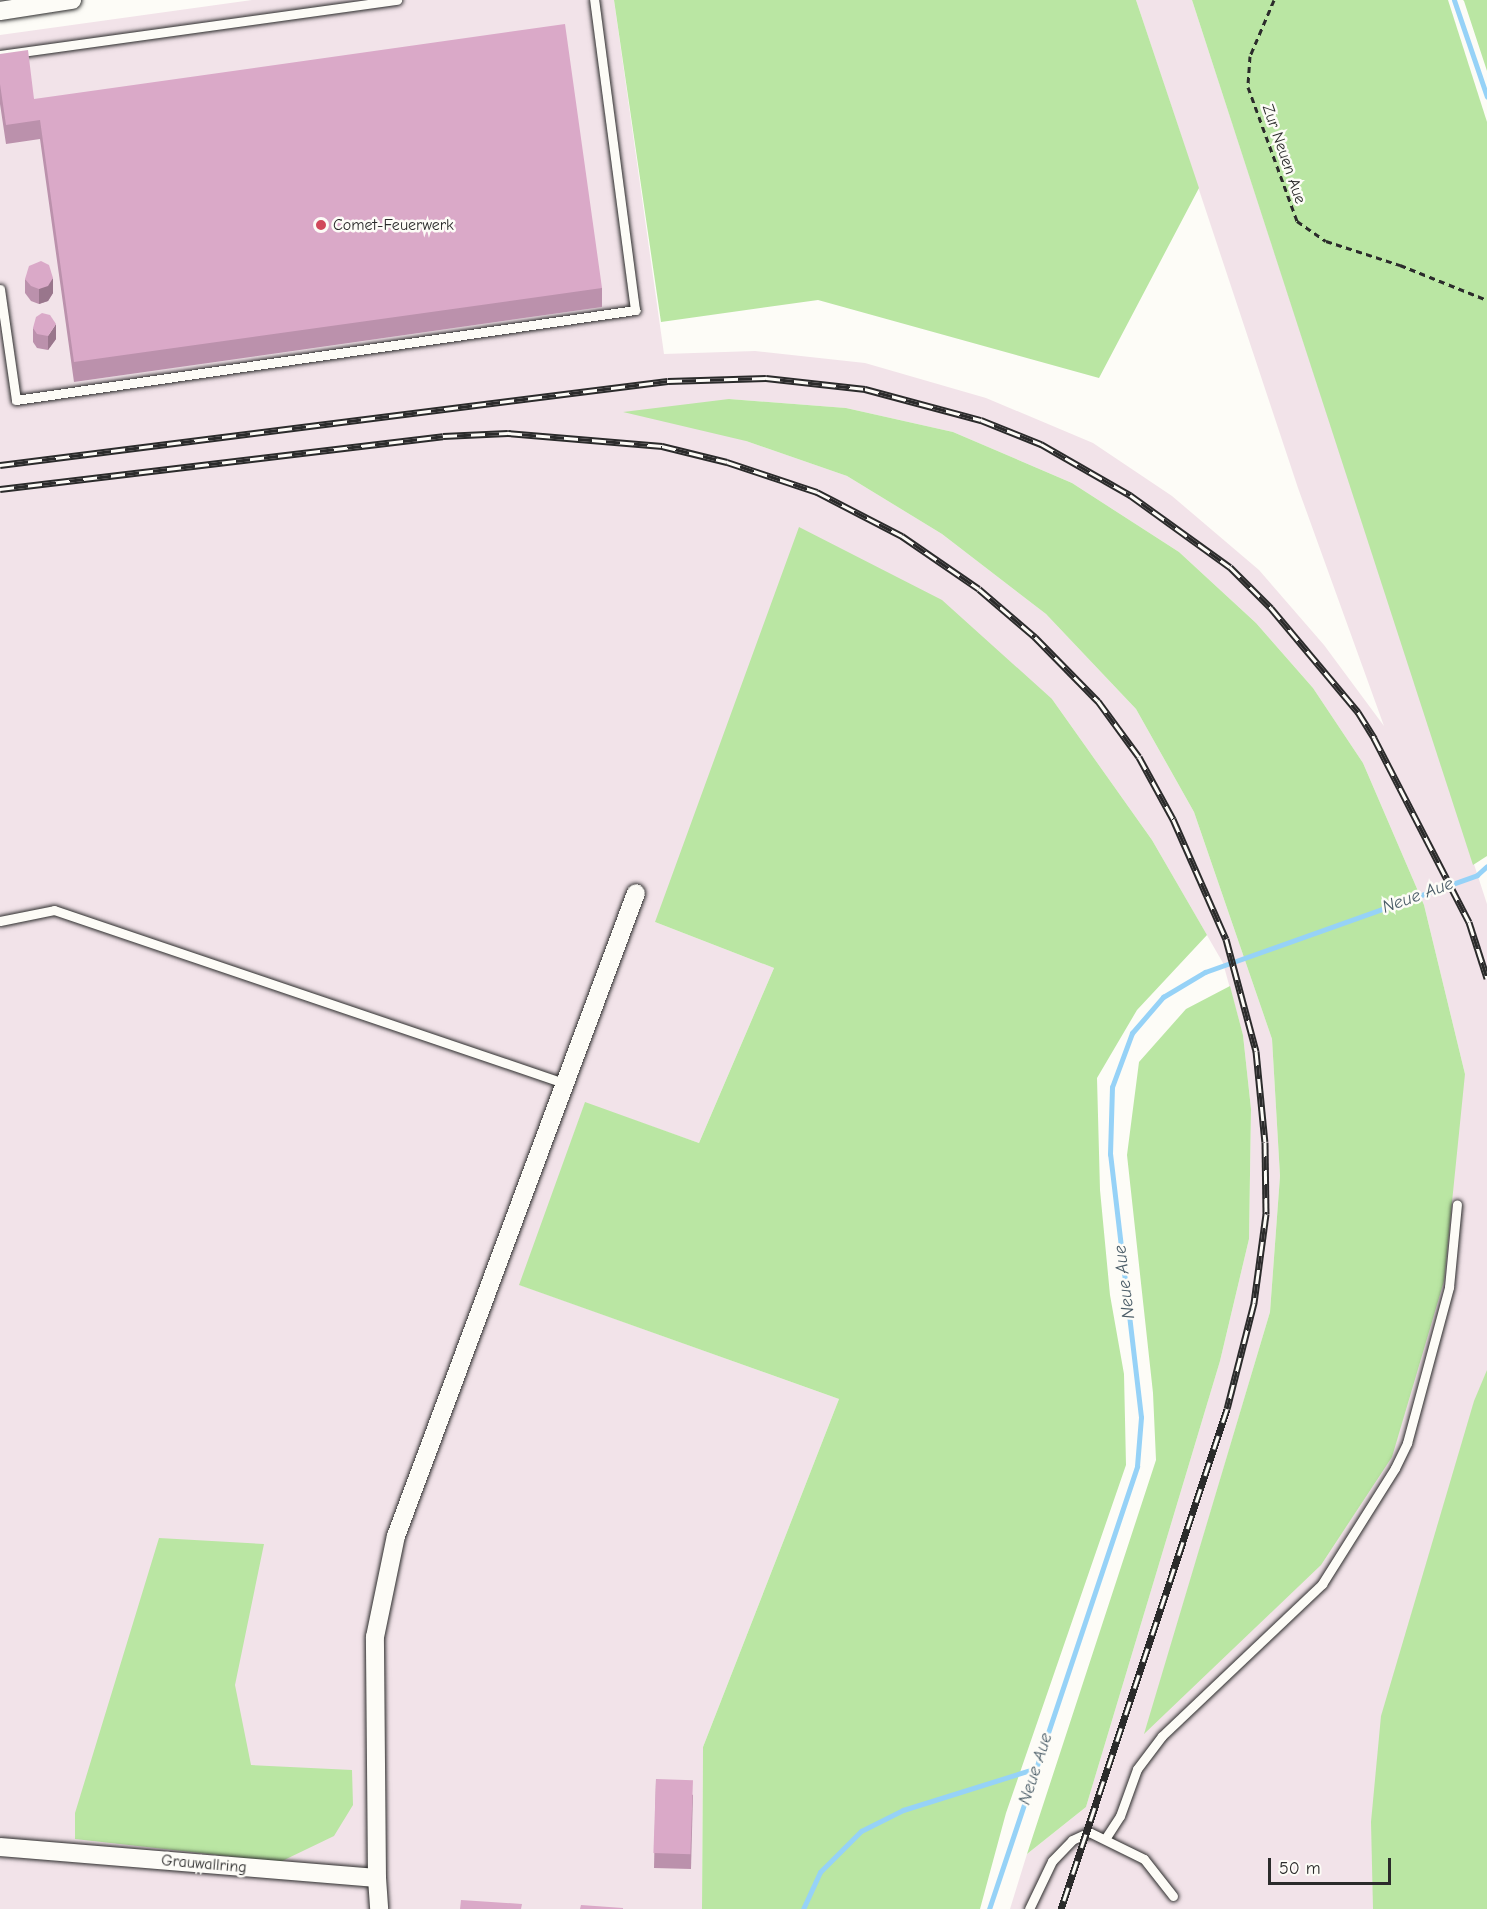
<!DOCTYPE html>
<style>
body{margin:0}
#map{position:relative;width:1487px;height:1909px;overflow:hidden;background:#fdfcf7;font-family:"Comic Neue",sans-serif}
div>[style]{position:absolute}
.built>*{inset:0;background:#f2e3e9}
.green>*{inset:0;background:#bae6a3}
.stream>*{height:5px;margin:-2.5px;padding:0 2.5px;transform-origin:2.5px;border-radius:2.5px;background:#96d2f7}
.path>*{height:3px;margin-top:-1.5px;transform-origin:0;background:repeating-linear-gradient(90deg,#2b2b2b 0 6px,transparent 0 10.5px)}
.roads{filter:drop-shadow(0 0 2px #2b2b2b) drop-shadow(0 0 2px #2b2b2b)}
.service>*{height:9px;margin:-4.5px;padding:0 4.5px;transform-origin:4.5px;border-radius:4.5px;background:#fdfcf7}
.minor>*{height:18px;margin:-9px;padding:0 9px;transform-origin:9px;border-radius:9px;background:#fdfcf7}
.rail>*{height:7px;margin-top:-3.5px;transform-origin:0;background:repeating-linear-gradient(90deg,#fdfcf7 0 14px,#2b2b2b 0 28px);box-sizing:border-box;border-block:2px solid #2b2b2b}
.wall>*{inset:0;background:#bb91ac}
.shaded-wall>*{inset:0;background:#99768c}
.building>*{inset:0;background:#daa9c8;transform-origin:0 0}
.dots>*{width:16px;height:16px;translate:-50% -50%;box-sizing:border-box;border:3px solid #fdfcf7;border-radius:50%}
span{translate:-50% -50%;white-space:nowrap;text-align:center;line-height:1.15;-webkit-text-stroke:5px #fdfcf7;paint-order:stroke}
.street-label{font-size:16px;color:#2b2b2b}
.poi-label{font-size:16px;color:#2b2b2b}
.left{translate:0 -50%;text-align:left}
.water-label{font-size:18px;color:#4b5d68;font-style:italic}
.scale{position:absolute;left:1268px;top:1858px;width:123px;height:27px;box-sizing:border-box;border:3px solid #2b2b2b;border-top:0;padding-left:8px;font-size:18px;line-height:21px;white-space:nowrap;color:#2b2b2b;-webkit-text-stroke:4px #fdfcf7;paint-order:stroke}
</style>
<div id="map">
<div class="built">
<i style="clip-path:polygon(evenodd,252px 0,614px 0,664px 354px,755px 351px,865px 363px,986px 398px,1093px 443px,1172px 496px,1259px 570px,1324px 645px,1384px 726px,1298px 488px,1136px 0,1192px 0,1487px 904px,1487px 1909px,1010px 1909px,1027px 1854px,1086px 1807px,1220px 1361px,1249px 1239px,1251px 1109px,1243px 1035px,1223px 963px,1152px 840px,1052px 699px,655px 922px,774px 968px,699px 1143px,585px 1103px,520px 1285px,839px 1399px,703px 1747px,702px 1909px,0 1909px,0 35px,252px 0,729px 399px,846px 408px,953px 432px,1072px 483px,1179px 552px,1256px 623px,1313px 688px,1363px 763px,1424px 905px,1465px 1074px,1145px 1733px,1270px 1312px,1280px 1176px,1272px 1039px,1194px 812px,1136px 709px,1046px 614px,942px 534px,847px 476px,746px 441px,729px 399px)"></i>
</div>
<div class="green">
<i style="clip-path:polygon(614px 0,1136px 0,1199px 188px,1099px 378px,818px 300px,661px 322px)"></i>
<i style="clip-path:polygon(1192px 0,1448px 0,1487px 122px,1487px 856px,1473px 865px)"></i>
<i style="clip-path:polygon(1463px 0,1487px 0,1487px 71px,1464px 1px)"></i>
<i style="clip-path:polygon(729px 399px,846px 408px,953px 432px,1072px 483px,1179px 552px,1256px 623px,1313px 688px,1363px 763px,1424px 905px,1465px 1074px,1444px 1281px,1392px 1457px,1321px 1565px,1144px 1734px,1270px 1312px,1280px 1176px,1272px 1039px,1194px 812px,1136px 709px,1046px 614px,942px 534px,847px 476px,746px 441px,623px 412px)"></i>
<i style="clip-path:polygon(799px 527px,942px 600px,1052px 699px,1152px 840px,1207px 935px,1137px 1010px,1097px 1078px,1100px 1190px,1110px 1295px,1124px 1374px,1126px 1465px,1006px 1813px,980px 1909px,702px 1909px,703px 1747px,839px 1399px,519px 1285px,585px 1102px,699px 1143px,774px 968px,655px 922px)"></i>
<i style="clip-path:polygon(1230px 986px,1243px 1035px,1251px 1109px,1249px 1239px,1220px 1361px,1086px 1807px,1027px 1854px,1156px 1460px,1153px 1393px,1127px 1155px,1139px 1062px,1186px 1009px)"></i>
<i style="clip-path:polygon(1487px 1370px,1487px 1909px,1373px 1909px,1371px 1822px,1381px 1716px,1474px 1401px)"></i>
<i style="clip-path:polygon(159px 1538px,264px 1544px,235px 1685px,251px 1765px,352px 1770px,353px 1805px,334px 1836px,280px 1862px,75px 1839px,75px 1813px)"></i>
</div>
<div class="stream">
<i style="left:1454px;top:0;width:102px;rotate:71.2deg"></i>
<i style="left:803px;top:1909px;width:41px;rotate:-65.3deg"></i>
<i style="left:820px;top:1872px;width:58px;rotate:-45deg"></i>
<i style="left:861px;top:1831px;width:47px;rotate:-26.6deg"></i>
<i style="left:903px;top:1810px;width:140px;rotate:-17.4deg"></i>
<i style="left:989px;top:1909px;width:467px;rotate:-71.5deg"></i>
<i style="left:1137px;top:1466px;width:49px;rotate:-85.3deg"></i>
<i style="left:1141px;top:1417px;width:265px;rotate:-96.7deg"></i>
<i style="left:1110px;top:1154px;width:67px;rotate:-88.3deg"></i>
<i style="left:1112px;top:1087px;width:58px;rotate:-69.7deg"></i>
<i style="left:1132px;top:1033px;width:48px;rotate:-49.3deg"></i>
<i style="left:1163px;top:997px;width:49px;rotate:-30.8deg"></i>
<i style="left:1205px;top:972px;width:289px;rotate:-19.6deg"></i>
<i style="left:1477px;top:875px;width:13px;rotate:-42deg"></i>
</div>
<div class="path">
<i style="left:1274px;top:0;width:61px;rotate:113.2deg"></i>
<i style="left:1250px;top:56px;width:31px;rotate:94deg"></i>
<i style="left:1248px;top:87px;width:143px;rotate:69.9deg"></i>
<i style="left:1297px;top:221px;width:35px;rotate:35deg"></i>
<i style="left:1326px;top:241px;width:78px;rotate:18deg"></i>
<i style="left:1400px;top:265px;width:94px;rotate:21.9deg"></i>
</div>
<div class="roads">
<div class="service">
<i style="left:0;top:55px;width:401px;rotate:-7.9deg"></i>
<i style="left:0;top:289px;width:112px;rotate:81.8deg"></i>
<i style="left:16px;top:400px;width:626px;rotate:-8.27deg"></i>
<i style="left:635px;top:310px;width:313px;rotate:-97.5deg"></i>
<i style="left:0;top:921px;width:55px;rotate:-11.5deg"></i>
<i style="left:54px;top:910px;width:539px;rotate:18.74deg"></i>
<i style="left:1105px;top:1839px;width:27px;rotate:-57deg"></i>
<i style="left:1120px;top:1816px;width:50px;rotate:-70.1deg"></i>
<i style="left:1137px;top:1769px;width:41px;rotate:-52.9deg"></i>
<i style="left:1162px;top:1736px;width:221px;rotate:-43.5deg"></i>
<i style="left:1322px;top:1584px;width:137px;rotate:-57.8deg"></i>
<i style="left:1395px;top:1468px;width:28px;rotate:-64deg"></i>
<i style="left:1407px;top:1443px;width:162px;rotate:-74.9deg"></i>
<i style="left:1449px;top:1287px;width:83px;rotate:-84.5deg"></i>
<i style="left:1029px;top:1909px;width:53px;rotate:-64.4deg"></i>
<i style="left:1052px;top:1861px;width:29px;rotate:-46deg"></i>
<i style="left:1072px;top:1840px;width:19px;rotate:-25deg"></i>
<i style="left:1089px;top:1832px;width:61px;rotate:26.1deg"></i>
<i style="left:1144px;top:1859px;width:47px;rotate:51.9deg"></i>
</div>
<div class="minor">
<i style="left:0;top:11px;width:73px;rotate:-8.7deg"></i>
<i style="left:0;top:1847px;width:378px;rotate:4.7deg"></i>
<i style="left:377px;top:1878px;width:31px;rotate:86deg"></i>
<i style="left:377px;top:1878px;width:241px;rotate:-90.5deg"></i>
<i style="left:375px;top:1637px;width:103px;rotate:-78.3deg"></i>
<i style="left:396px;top:1536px;width:686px;rotate:-69.53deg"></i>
</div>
</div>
<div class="rail">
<i style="left:0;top:465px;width:673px;rotate:-7.17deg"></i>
<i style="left:668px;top:381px;width:98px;rotate:-1.8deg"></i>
<i style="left:766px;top:378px;width:100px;rotate:6.3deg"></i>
<i style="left:865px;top:389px;width:120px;rotate:15deg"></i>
<i style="left:981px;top:420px;width:65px;rotate:21.8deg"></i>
<i style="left:1041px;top:444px;width:103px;rotate:29.8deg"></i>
<i style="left:1130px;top:495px;width:123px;rotate:35.8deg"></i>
<i style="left:1230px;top:567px;width:58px;rotate:45deg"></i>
<i style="left:1271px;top:608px;width:136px;rotate:50.1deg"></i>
<i style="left:1358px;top:712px;width:31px;rotate:58deg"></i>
<i style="left:1374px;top:738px;width:207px;rotate:62.7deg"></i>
<i style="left:1469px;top:922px;width:59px;rotate:72.2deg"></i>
<i style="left:0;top:489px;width:446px;rotate:-6.8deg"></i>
<i style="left:443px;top:436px;width:65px;rotate:-2.6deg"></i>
<i style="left:508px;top:433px;width:155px;rotate:4.8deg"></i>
<i style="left:662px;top:446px;width:67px;rotate:13.8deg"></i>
<i style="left:727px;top:462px;width:95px;rotate:18.4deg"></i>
<i style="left:817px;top:492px;width:96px;rotate:27.4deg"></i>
<i style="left:902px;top:536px;width:93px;rotate:34.5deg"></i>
<i style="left:979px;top:589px;width:74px;rotate:40.6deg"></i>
<i style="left:1035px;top:637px;width:90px;rotate:45.5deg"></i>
<i style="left:1098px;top:701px;width:69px;rotate:53.8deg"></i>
<i style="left:1139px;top:757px;width:71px;rotate:61.3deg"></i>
<i style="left:1173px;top:819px;width:131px;rotate:66.2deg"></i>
<i style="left:1226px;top:939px;width:116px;rotate:75deg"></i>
<i style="left:1256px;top:1051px;width:91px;rotate:84.4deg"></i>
<i style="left:1265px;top:1142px;width:72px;rotate:89.2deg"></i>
<i style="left:1266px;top:1214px;width:90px;rotate:97.7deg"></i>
<i style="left:1254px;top:1303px;width:109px;rotate:104.3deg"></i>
<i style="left:1227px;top:1409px;width:527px;rotate:108.37deg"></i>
</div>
<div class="wall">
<i style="clip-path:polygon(0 54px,34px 99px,602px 288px,602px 307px,74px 382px,40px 139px,6px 144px,0 104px)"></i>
<i style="clip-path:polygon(25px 279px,53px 293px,48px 301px,39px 304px,31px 301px,25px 293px)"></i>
<i style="clip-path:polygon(33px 328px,56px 339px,48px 350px,37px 348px,33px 342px)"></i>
<i style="clip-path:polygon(656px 1779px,693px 1795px,691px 1869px,654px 1868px)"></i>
</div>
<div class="shaded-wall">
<i style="clip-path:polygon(53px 278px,53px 293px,48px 301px,39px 304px,39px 289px)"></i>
<i style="clip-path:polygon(56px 324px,56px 339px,48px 350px,48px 336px)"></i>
</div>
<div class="building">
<i style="clip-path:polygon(565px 24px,602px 288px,74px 362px,40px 120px,6px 125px,0 84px,0 54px,28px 50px,34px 99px)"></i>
<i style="clip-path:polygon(41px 261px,49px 265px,53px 278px,48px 286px,39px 289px,31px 286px,25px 279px,29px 266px)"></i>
<i style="clip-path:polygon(42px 313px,50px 315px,56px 324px,48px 336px,37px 334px,33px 328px,36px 317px)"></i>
<i style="left:656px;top:1779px;width:37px;height:74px;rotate:2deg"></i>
<i style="clip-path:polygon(461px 1900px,522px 1904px,521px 1909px,460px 1909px)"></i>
<i style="clip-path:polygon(581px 1905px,623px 1908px,623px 1909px,580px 1909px)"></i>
</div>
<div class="dots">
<i style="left:321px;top:225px;background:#d1495b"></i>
</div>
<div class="street-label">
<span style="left:1284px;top:154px;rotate:71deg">Zur Neuen Aue</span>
<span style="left:204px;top:1864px;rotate:5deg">Grauwallring</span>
</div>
<div class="poi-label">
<span class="left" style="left:333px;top:225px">Comet-Feuerwerk</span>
</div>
<div class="water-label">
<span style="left:1418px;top:896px;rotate:-20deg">Neue Aue</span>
<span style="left:1125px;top:1282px;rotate:-97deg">Neue Aue</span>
<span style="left:1036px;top:1769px;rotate:-72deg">Neue Aue</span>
</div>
<div class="scale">50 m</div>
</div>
